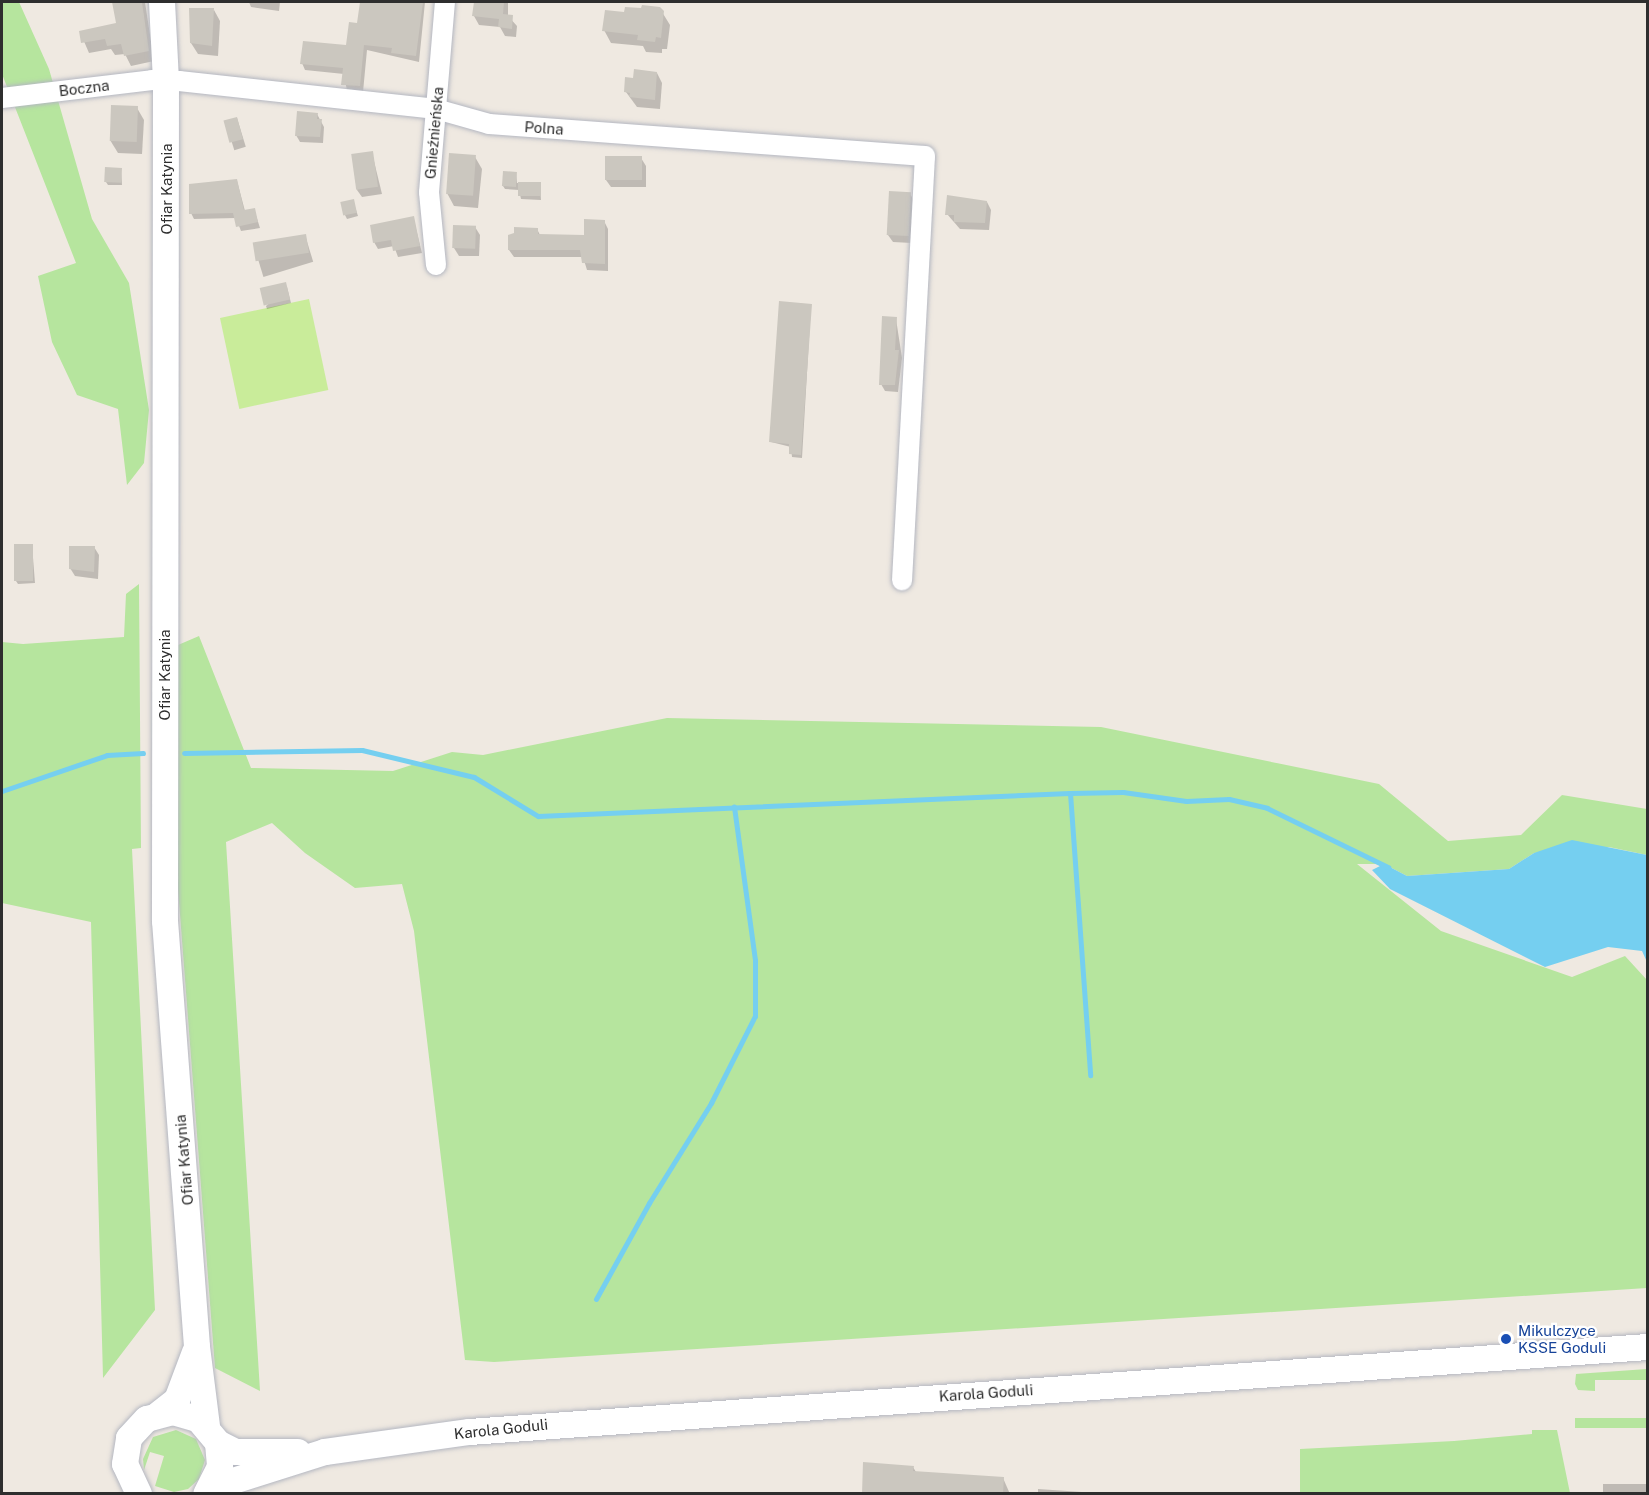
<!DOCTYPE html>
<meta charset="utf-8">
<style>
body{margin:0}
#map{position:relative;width:1649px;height:1495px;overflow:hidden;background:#efe9e1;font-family:"Public Sans",sans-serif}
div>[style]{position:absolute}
.green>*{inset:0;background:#b6e59e;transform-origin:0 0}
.pitch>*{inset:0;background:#c9ec9a;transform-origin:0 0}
.water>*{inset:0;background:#75cff0}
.shadow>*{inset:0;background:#0003;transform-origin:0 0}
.stream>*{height:5px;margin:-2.5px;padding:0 2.5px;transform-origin:2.5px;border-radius:2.5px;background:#75cff0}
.building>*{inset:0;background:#cbc7bf;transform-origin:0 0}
.roads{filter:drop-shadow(0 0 2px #b4b7c1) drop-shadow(0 0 2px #b4b7c1)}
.minor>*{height:20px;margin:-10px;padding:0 10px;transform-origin:10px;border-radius:10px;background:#fff}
.tertiary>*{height:26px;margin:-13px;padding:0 13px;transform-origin:13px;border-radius:13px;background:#fff}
.dots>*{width:16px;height:16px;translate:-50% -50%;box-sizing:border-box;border:3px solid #fff;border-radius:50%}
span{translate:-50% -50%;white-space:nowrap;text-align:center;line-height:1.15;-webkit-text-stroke:4.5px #fff;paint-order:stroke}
.street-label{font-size:15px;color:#2e2e2e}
.transit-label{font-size:15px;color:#164399}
.left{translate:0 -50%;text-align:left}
.frame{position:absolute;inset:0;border:3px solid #2e2e2e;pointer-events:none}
</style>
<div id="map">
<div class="green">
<i style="clip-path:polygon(2px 2px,19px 2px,49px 69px,92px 219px,129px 283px,149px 410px,144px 463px,127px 485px,118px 409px,77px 395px,52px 342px,38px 276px,76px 263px,2px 74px)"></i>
<i style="clip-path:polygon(139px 584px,141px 848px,132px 849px,155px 1310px,103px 1378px,91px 922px,2px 903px,2px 642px,23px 644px,124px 637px,126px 594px)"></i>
<i style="clip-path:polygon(199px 636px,251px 768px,393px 771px,452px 752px,483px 755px,667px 718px,1101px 727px,1379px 784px,1448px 841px,1521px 835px,1562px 795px,1647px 809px,1647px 855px,1609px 847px,1534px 853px,1509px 869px,1407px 876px,1384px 864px,1357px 864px,1441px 931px,1572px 977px,1625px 956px,1647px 980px,1647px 1288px,494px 1362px,465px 1360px,414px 931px,402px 884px,355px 888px,305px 853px,272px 823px,226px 842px,260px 1391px,215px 1368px,175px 850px,171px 648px)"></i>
<i style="clip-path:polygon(1647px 1369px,1647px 1380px,1595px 1380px,1595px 1391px,1578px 1390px,1575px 1384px,1576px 1374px)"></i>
<i style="left:1575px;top:1418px;width:72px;height:10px"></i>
<i style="clip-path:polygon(176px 1430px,196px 1439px,205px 1460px,199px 1479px,188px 1489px,174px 1492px,155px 1486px,164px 1456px,150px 1452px,144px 1470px,143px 1459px,153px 1437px)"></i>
<i style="clip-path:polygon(1532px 1430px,1557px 1430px,1570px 1493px,1300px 1493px,1300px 1449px,1454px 1441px,1532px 1434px)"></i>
</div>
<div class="pitch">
<i style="left:309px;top:299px;width:93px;height:91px;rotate:78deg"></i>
</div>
<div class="water">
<i style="clip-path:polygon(1572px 840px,1647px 855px,1647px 962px,1642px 951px,1608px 947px,1545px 967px,1390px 889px,1372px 870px,1384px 864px,1407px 876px,1509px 869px,1534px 853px)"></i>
</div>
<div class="shadow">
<i style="clip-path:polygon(114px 2px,145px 2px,154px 61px,131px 66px,125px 54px,115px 55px,111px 49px,89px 53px,80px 32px,118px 24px)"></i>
<i style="clip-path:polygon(249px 2px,280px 2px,279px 11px,251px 7px)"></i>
<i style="clip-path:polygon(361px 2px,425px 2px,419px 62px,367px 50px,363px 92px,347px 91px,344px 74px,305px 70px,302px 63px,347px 47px,359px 24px)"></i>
<i style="clip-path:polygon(475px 2px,508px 2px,508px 16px,517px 26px,516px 37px,505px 36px,500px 27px,479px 25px,474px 16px)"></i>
<i style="clip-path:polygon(214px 10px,220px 21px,218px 56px,198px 54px,191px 43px)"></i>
<i style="clip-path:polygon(643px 10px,662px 12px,670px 25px,667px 49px,662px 49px,662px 53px,646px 52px,643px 46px,611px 43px,604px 30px,626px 13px)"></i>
<i style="clip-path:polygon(657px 73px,662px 83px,660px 109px,637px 107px,626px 92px,635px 80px)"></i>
<i style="clip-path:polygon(137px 108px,144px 120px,142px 154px,118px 153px,110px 140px)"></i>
<i style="clip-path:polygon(317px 114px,324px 127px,323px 143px,300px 142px,296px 135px)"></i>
<i style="left:237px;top:118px;width:30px;height:12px;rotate:73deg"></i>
<i style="clip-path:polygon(372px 153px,382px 194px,362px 197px,357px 190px)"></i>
<i style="clip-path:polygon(475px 157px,482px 169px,478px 208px,454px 206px,447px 193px)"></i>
<i style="clip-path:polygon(641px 158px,646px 166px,646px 187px,611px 187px,606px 180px)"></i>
<i style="clip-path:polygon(121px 169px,122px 185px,108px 185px,106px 182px)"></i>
<i style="clip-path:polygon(516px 173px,517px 183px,540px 184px,541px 200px,521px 199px,519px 190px,505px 189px,503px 186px)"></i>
<i style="clip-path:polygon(237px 181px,245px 211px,254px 209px,260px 228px,241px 231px,236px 218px,194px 219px,191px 213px)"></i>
<i style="clip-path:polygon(910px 194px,915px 202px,912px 243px,893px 242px,888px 235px)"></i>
<i style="clip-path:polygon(353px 201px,358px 216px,347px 219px,345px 215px)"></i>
<i style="clip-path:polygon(987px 202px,991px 210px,989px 230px,960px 229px,947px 214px)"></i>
<i style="clip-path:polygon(413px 217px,422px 253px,398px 257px,394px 246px,378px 249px,374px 242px)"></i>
<i style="clip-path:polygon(604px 221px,608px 229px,608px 271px,587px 270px,583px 257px,514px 257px,509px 250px,537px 229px,540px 235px,585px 236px)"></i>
<i style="clip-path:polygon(475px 227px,480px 235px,479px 256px,459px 256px,454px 248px)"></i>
<i style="left:305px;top:235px;width:28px;height:52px;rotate:73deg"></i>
<i style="clip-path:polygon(287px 287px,291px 303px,267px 309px,266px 306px)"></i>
<i style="clip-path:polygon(811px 305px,802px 458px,792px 457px,791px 447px,771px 442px)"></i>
<i style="clip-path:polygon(896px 319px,902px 358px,898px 392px,885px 391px,881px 384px)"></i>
<i style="clip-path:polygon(32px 545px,35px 583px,18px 584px,16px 581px)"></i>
<i style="clip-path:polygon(94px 547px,99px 555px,98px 579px,75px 576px,70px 568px)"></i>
<i style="clip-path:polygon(913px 1467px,916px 1472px,1003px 1478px,1010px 1494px,863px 1494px)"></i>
<i style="left:1603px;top:1484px;width:45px;height:10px"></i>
<i style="clip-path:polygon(1038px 1489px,1111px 1494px,1038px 1494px)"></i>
</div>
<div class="stream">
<i style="left:184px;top:753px;width:178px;rotate:-1deg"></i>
<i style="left:362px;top:750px;width:115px;rotate:13.6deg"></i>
<i style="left:474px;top:777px;width:75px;rotate:31.4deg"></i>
<i style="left:538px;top:816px;width:532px;rotate:-2.48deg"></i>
<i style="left:1070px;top:793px;width:53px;rotate:-1.1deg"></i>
<i style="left:1123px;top:792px;width:64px;rotate:8.1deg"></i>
<i style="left:1186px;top:801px;width:43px;rotate:-2.7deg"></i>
<i style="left:1229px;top:799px;width:39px;rotate:13deg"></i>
<i style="left:1267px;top:808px;width:135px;rotate:26deg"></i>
<i style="left:2px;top:791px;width:111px;rotate:-18.9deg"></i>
<i style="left:107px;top:755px;width:36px;rotate:-3deg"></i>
<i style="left:1070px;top:793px;width:283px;rotate:85.9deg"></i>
<i style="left:596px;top:1299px;width:110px;rotate:-61.1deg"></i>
<i style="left:649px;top:1203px;width:118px;rotate:-58.2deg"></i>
<i style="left:711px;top:1103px;width:97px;rotate:-63.2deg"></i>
<i style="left:755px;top:1016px;width:56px;rotate:-90deg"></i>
<i style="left:755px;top:960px;width:155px;rotate:-97.8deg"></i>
</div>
<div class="building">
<i style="clip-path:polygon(112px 2px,142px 2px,149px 51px,124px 56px,121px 44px,107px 46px,105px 39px,81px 43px,79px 31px,116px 23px)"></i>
<i style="clip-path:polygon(360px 2px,423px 2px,416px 56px,391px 53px,392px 48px,364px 45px,360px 86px,341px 85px,343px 68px,300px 64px,303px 41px,346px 45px,349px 22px,357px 23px)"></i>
<i style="clip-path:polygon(474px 2px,504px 2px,503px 14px,513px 15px,512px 29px,498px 27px,499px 19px,472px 16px)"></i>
<i style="clip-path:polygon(642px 5px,660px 7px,664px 11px,661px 38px,656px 37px,655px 42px,637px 40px,638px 35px,602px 31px,605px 10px,624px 12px,625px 7px,641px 8px)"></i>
<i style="clip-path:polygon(189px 8px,214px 8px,212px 46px,190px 43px)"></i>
<i style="clip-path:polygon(634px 69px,657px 72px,655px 100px,629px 97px,630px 93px,624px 92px,625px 77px,633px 78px)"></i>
<i style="left:111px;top:105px;width:27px;height:36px;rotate:2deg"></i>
<i style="clip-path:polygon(297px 111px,318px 113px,317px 119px,322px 119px,320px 137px,295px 136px)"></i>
<i style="left:237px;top:117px;width:23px;height:14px;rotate:75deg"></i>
<i style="left:373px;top:151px;width:36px;height:22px;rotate:82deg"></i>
<i style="left:449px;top:153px;width:27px;height:41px;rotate:4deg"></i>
<i style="left:605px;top:156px;width:37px;height:24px"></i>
<i style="left:105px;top:167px;width:17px;height:15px;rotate:3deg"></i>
<i style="left:503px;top:171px;width:14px;height:15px;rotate:4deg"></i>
<i style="clip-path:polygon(237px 179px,244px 210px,255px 208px,258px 222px,236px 227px,233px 213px,189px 214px,189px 184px)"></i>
<i style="left:518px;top:182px;width:23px;height:14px"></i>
<i style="left:889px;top:191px;width:22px;height:44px;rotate:3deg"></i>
<i style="clip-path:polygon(947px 195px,987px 201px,985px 223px,954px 222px,954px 215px,945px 215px)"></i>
<i style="left:354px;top:199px;width:14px;height:14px;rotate:78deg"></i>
<i style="clip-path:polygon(414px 216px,420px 246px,393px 251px,391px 240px,373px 243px,370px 225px)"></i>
<i style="clip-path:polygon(584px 219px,605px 220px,605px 264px,582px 263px,580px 250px,508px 250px,508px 235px,514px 233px,514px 227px,538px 228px,538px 234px,584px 235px)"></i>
<i style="left:453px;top:225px;width:23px;height:23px;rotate:2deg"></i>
<i style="left:306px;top:234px;width:19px;height:54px;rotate:81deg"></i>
<i style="left:286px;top:282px;width:18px;height:27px;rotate:77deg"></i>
<i style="clip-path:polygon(779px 301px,812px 304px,801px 455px,789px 454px,789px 444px,769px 442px)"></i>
<i style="clip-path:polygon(882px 316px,897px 317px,895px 350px,899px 350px,895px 385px,879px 385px)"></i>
<i style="left:14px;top:544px;width:19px;height:37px"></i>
<i style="clip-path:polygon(69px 546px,95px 546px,94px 572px,69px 569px)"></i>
<i style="clip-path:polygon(863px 1462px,914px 1466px,913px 1471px,1004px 1477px,1003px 1494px,862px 1494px)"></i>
</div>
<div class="roads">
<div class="minor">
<i style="left:2px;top:98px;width:151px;rotate:-6.8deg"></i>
<i style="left:152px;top:80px;width:27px;rotate:2deg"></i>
<i style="left:179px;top:81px;width:259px;rotate:6.2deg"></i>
<i style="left:436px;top:109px;width:55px;rotate:15.8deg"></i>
<i style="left:489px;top:124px;width:437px;rotate:4.2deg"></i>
<i style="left:925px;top:156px;width:425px;rotate:93.1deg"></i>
<i style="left:436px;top:265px;width:73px;rotate:-95.5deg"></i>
<i style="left:429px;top:192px;width:191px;rotate:-85.2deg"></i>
</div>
<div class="tertiary">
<i style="left:162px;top:2px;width:78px;rotate:87.1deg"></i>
<i style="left:166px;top:80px;width:841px;rotate:90.07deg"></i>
<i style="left:165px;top:921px;width:427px;rotate:85.7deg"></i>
<i style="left:197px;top:1347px;width:80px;rotate:82.8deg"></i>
<i style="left:159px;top:1414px;width:23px;rotate:-38deg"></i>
<i style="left:177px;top:1400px;width:51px;rotate:-69.4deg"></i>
<i style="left:218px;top:1443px;width:20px;rotate:27deg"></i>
<i style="left:236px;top:1452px;width:62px"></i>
<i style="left:211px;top:1488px;width:120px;rotate:-17.5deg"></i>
<i style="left:325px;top:1452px;width:146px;rotate:-7.9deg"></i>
<i style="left:470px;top:1432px;width:1181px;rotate:-4.13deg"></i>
<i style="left:139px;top:1494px;width:33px;rotate:-115deg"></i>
<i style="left:125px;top:1464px;width:26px;rotate:-81deg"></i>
<i style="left:129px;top:1438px;width:26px;rotate:-47deg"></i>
<i style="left:147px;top:1419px;width:27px;rotate:-15deg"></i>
<i style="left:173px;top:1412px;width:26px;rotate:16deg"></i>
<i style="left:198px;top:1419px;width:31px;rotate:50deg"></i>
<i style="left:218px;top:1443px;width:24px;rotate:85deg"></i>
<i style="left:220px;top:1467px;width:30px;rotate:117deg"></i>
</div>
</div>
<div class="dots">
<i style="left:1506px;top:1339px;background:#1a4fb4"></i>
</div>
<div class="street-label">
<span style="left:84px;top:88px;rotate:-7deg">Boczna</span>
<span style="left:544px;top:128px;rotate:4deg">Polna</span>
<span style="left:434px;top:133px;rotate:-85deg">Gnieźnieńska</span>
<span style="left:167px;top:189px;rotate:-90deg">Ofiar Katynia</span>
<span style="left:165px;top:675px;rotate:-90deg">Ofiar Katynia</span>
<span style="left:184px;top:1160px;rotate:-95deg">Ofiar Katynia</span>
<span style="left:986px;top:1393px;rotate:-4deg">Karola Goduli</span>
<span style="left:501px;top:1429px;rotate:-6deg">Karola Goduli</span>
</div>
<div class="transit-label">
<span class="left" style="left:1518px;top:1339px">Mikulczyce<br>KSSE Goduli</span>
</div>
<div class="frame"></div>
</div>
